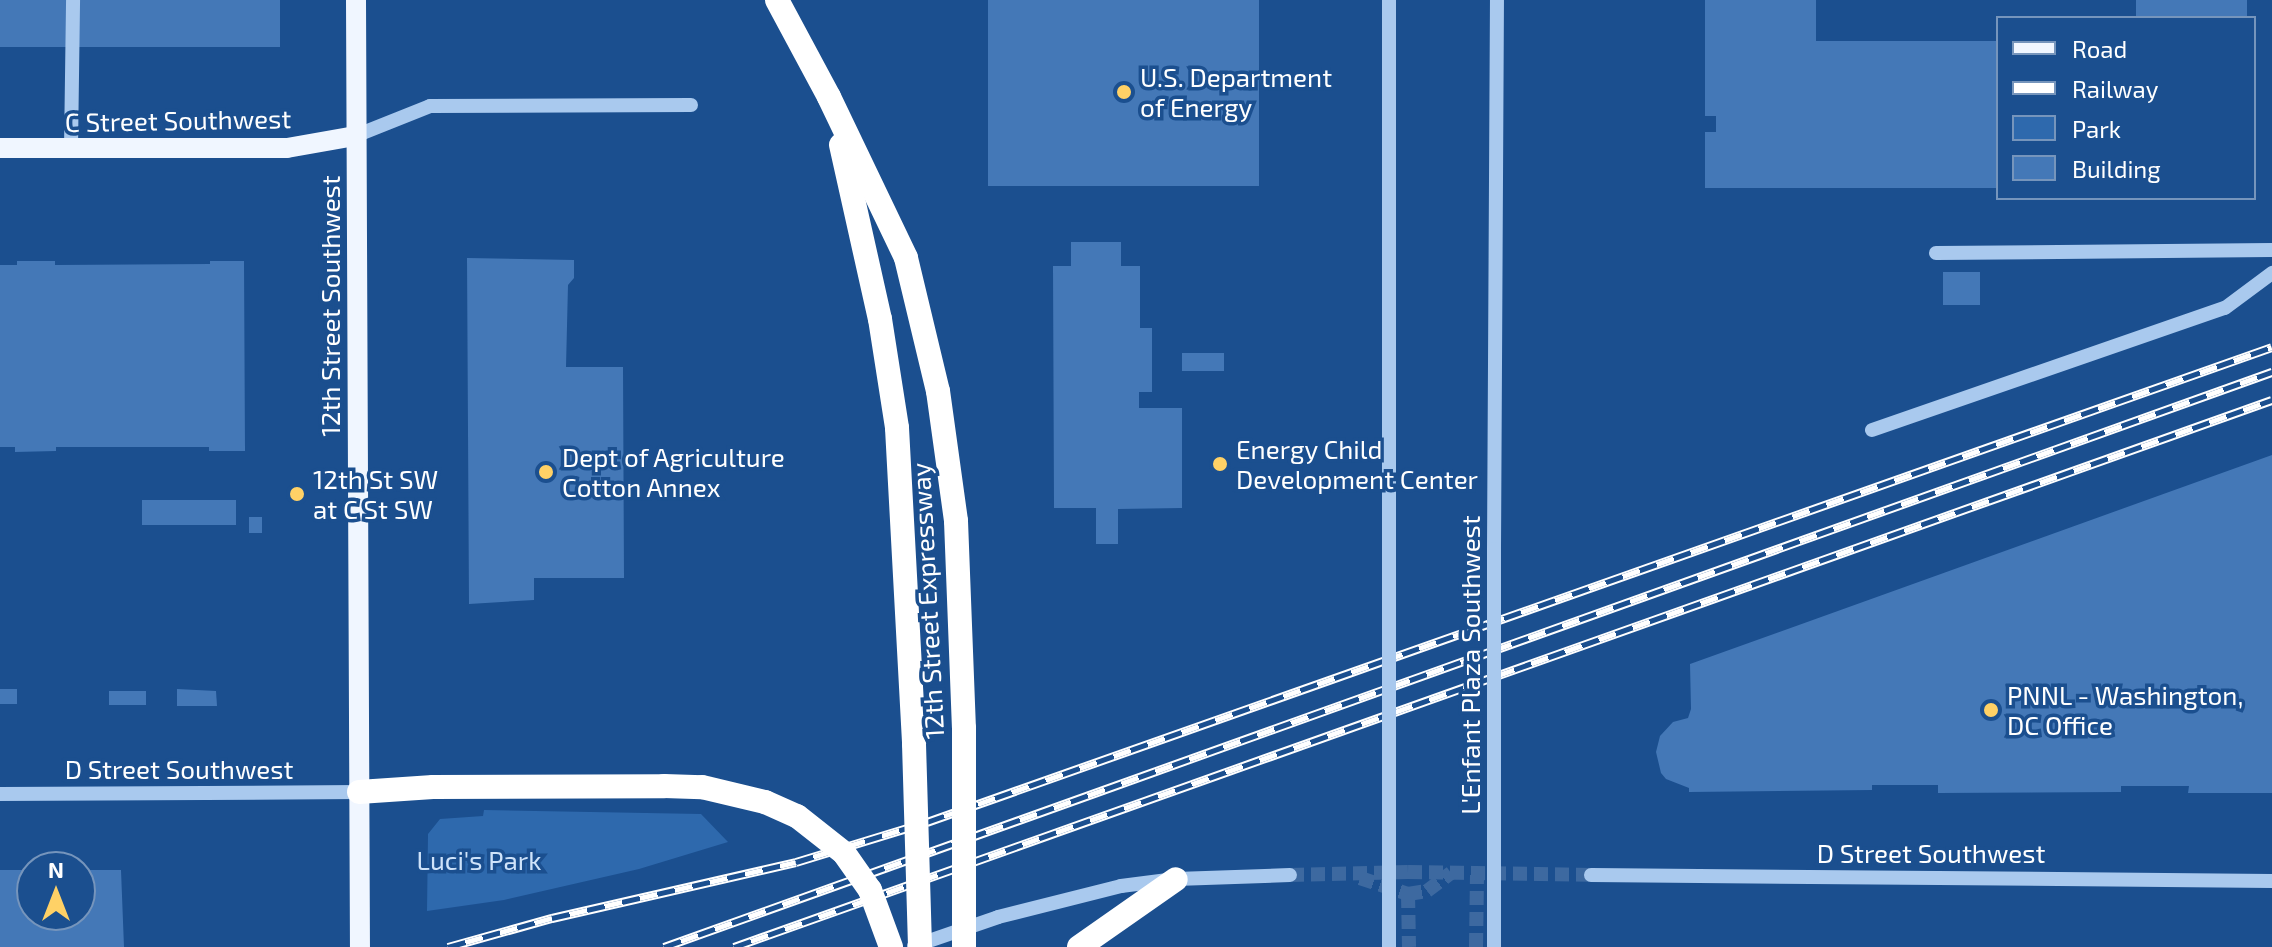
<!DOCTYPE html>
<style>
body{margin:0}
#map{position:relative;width:2272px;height:947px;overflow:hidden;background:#1b4f8f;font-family:"Exo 2",sans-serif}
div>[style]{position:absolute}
.green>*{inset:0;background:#2e69ad}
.building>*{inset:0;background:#4478b7;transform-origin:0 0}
.minor-tunnel>*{height:14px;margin-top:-7px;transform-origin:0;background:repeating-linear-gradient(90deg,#3d69a0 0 14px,transparent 0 21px)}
.minor>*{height:14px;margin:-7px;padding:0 7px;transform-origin:7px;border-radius:7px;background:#a9c9ee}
.major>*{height:20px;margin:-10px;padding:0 10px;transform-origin:10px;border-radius:10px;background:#f0f6ff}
.highway>*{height:24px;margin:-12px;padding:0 12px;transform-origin:12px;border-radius:12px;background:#fff}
.rail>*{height:9px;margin-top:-4.5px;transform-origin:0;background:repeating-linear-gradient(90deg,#1b4f8f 0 18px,#fff 0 36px);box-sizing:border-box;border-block:2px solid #fff}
.minor-bridge>*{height:14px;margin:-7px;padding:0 7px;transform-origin:7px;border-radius:7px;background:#a9c9ee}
.highway-bridge>*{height:24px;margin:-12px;padding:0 12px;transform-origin:12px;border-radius:12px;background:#fff}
.dots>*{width:22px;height:22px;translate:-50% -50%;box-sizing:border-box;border:4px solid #1b4f8f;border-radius:50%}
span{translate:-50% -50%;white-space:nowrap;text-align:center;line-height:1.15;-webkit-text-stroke:7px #1b4f8f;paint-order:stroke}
.poi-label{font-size:26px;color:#fff}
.left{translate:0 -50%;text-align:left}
.street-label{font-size:26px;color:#fff}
.park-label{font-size:26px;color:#cfe3fa}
.legend{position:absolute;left:1996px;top:16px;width:260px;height:184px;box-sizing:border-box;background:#1b4f8f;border:2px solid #7695bc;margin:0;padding:10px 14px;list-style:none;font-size:24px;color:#fff}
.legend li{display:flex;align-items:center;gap:16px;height:40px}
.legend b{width:40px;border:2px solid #7695bc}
.north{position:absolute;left:16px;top:851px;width:80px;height:80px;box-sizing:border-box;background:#1b4f8f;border:2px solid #7695bc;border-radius:50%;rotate:0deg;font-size:22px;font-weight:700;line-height:32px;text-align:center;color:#fff}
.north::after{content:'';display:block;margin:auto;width:28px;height:36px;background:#ffd166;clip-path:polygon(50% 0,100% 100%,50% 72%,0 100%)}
</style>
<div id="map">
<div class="green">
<i style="clip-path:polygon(484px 810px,701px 814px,728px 842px,639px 869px,504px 900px,427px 911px,428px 834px,440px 819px,483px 816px)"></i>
</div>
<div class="building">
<i style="left:0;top:0;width:280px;height:47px"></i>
<i style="left:988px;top:0;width:271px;height:186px"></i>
<i style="clip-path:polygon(1705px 0,1816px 0,1816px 41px,1998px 41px,1998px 188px,1705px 188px,1705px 132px,1716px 132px,1716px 116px,1705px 116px)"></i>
<i style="left:2136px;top:0;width:111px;height:18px"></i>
<i style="clip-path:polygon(1071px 242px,1121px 242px,1121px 266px,1140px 266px,1140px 328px,1152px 328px,1152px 392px,1139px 392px,1139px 408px,1182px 408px,1182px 508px,1118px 509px,1118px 544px,1096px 544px,1096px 508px,1054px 508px,1053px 266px,1071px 266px)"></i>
<i style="clip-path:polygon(467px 258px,574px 260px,574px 278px,568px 285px,566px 367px,623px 367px,624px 578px,534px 578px,534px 600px,469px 604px)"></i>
<i style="clip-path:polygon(17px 261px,55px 261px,55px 265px,210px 264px,210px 261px,244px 261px,245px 451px,209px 451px,209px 447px,56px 447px,56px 451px,15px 452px,15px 447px,0 447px,0 265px,17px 265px)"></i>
<i style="left:1943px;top:272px;width:37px;height:33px"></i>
<i style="left:1182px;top:353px;width:42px;height:18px"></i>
<i style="clip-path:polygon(2272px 455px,2272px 793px,2188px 793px,2189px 786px,2121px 786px,2121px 792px,1938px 793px,1938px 785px,1872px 785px,1872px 790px,1689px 792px,1689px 788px,1666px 779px,1661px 773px,1656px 752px,1660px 736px,1673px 722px,1688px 718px,1691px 709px,1690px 664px)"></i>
<i style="left:236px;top:500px;width:25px;height:94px;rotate:90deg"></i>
<i style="left:249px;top:517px;width:13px;height:16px"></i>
<i style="left:0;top:689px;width:17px;height:15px"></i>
<i style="clip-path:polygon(177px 689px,216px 691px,217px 706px,177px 706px)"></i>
<i style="left:146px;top:691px;width:14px;height:37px;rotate:90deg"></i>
<i style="clip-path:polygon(0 870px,32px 870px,32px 915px,80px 915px,80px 870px,121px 870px,124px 947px,0 947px)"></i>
</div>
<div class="minor-tunnel">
<i style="left:1290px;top:875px;width:118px;rotate:-1.5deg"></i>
<i style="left:1408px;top:872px;width:183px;rotate:0.9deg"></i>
<i style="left:1360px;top:878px;width:51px;rotate:18.4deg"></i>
<i style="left:1408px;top:894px;width:19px;rotate:-9deg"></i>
<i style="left:1427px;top:891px;width:30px;rotate:-37deg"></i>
<i style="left:1408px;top:894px;width:53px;rotate:88.9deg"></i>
<i style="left:1476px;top:947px;width:72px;rotate:-89.2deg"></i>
</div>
<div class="minor">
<i style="left:1389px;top:0;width:589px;rotate:90deg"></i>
<i style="left:355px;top:136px;width:81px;rotate:-21.8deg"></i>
<i style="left:430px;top:106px;width:261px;rotate:-0.2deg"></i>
<i style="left:71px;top:148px;width:148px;rotate:-89.2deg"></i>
<i style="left:1936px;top:253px;width:336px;rotate:-0.5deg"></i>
<i style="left:1872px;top:430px;width:373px;rotate:-19.1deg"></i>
<i style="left:2225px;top:308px;width:59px;rotate:-36.7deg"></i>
<i style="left:1494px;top:549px;width:549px;rotate:-89.69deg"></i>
<i style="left:0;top:794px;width:359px;rotate:-0.3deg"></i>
<i style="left:1591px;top:875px;width:681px;rotate:0.5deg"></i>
<i style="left:914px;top:946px;width:89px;rotate:-19deg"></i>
<i style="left:998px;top:917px;width:127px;rotate:-14.1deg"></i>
<i style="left:1121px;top:886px;width:55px;rotate:-7.3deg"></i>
<i style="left:1176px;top:879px;width:114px;rotate:-2deg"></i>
</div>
<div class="major">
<i style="left:356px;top:0;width:947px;rotate:89.76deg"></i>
<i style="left:0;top:148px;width:287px"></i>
<i style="left:287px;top:148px;width:69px;rotate:-10deg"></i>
</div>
<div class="highway">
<i style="left:777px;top:0;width:110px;rotate:61.8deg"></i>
<i style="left:829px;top:97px;width:178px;rotate:64.4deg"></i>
<i style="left:906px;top:258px;width:137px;rotate:76.5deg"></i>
<i style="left:938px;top:391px;width:131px;rotate:82.1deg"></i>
<i style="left:956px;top:521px;width:207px;rotate:87.8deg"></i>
<i style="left:841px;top:145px;width:178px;rotate:77.4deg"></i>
<i style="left:880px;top:319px;width:110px;rotate:81.1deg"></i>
<i style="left:897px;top:428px;width:316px;rotate:86.9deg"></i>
<i style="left:359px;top:792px;width:74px;rotate:-3.9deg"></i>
<i style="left:433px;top:787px;width:231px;rotate:-0.2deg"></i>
<i style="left:664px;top:786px;width:38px;rotate:2deg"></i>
<i style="left:702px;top:787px;width:65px;rotate:13.4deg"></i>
<i style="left:1079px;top:947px;width:118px;rotate:-35deg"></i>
</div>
<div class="rail">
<i style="left:448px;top:947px;width:108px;rotate:-15.6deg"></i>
<i style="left:552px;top:918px;width:250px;rotate:-12.9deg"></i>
<i style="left:796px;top:862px;width:137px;rotate:-17deg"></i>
<i style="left:927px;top:822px;width:1426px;rotate:-19.45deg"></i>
<i style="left:664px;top:947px;width:1708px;rotate:-19.68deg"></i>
<i style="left:734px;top:947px;width:1632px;rotate:-19.58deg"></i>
</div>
<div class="minor-bridge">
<i style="left:1494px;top:549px;width:398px;rotate:90deg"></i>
<i style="left:1389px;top:947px;width:358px;rotate:-90deg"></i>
</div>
<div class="highway-bridge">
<i style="left:964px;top:728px;width:219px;rotate:90deg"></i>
<i style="left:914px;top:744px;width:203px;rotate:88.3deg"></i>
<i style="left:765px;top:802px;width:35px;rotate:24deg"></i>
<i style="left:797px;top:816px;width:60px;rotate:38.2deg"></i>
<i style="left:844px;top:853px;width:45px;rotate:54.9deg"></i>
<i style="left:870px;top:890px;width:61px;rotate:69.8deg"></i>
</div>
<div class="dots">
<i style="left:1124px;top:92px;background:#ffd166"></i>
<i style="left:1220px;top:464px;background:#ffd166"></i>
<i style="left:546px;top:472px;background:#ffd166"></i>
<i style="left:297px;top:494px;background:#ffd166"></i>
<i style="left:1991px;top:710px;background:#ffd166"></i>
</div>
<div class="poi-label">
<span class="left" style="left:1140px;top:92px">U.S. Department<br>of Energy</span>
<span class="left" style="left:1236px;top:464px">Energy Child<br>Development Center</span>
<span class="left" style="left:562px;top:472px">Dept of Agriculture<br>Cotton Annex</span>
<span class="left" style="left:313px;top:494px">12th St SW<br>at C St SW</span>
<span class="left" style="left:2007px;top:710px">PNNL - Washington,<br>DC Office</span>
</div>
<div class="street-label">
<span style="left:178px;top:120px;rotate:-1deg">C Street Southwest</span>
<span style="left:330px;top:306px;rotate:-90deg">12th Street Southwest</span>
<span style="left:927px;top:601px;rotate:-93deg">12th Street Expressway</span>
<span style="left:1470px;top:665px;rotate:-90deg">L'Enfant Plaza Southwest</span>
<span style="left:179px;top:769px">D Street Southwest</span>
<span style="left:1931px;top:853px">D Street Southwest</span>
</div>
<div class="park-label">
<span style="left:479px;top:860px">Luci's Park</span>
</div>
<ul class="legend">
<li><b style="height:10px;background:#f0f6ff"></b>Road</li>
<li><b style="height:10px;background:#fff"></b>Railway</li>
<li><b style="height:22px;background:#2e69ad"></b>Park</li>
<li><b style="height:22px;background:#4478b7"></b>Building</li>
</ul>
<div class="north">N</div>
</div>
